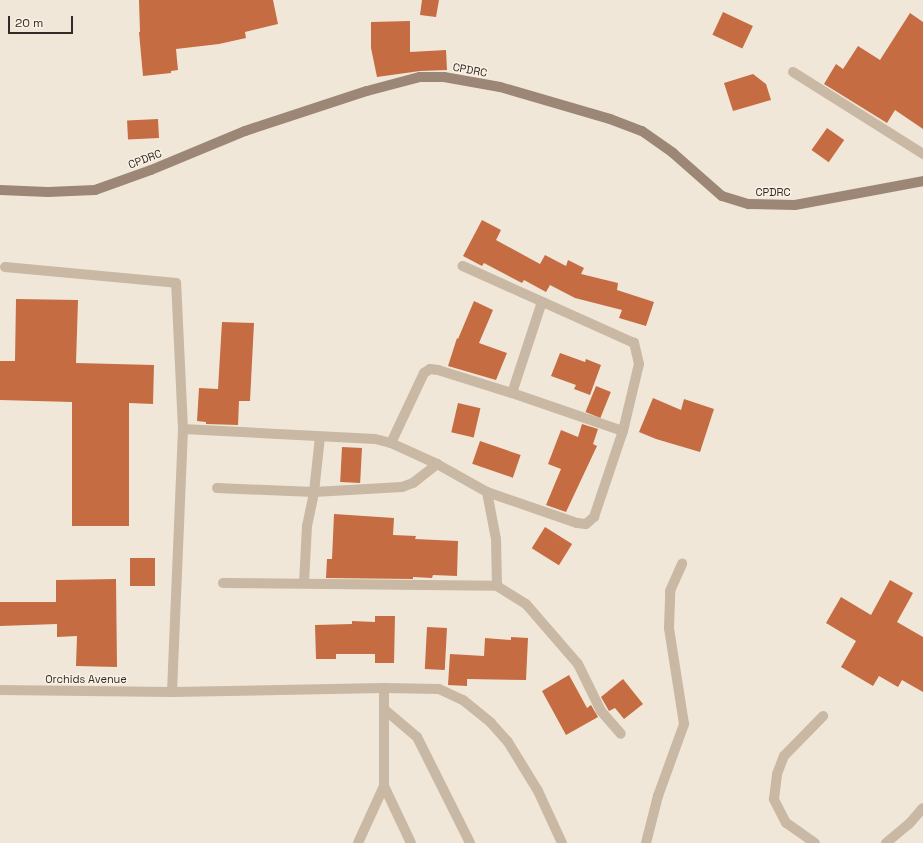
<!DOCTYPE html>
<style>
body{margin:0}
#map{position:relative;width:923px;height:843px;overflow:hidden;background:#f1e7d8;font-family:"Space Grotesk",sans-serif}
div>[style]{position:absolute}
.building>*{inset:0;background:#c56c42;transform-origin:0 0}
.lane>*{height:10px;margin:-5px;padding:0 5px;transform-origin:5px;border-radius:5px;background:#c8b8a4}
.street>*{height:10px;margin:-5px;padding:0 5px;transform-origin:5px;border-radius:5px;background:#c8b8a4}
.secondary>*{height:10px;margin:-5px;padding:0 5px;transform-origin:5px;border-radius:5px;background:#9c8776}
span{translate:-50% -50%;white-space:nowrap;text-align:center;line-height:1.15;-webkit-text-stroke:3px #f9f1e4;paint-order:stroke}
.street-label{font-size:11px;color:#342b26}
.scale{position:absolute;left:8px;top:16px;width:65px;height:18px;box-sizing:border-box;border:2px solid #342b26;border-top:0;padding-left:5px;font-size:12px;line-height:14px;white-space:nowrap;color:#342b26;-webkit-text-stroke:3px #f9f1e4;paint-order:stroke}
</style>
<div id="map">
<div class="building">
<i style="clip-path:polygon(139px 0,273px 0,278px 24px,245px 32px,246px 38px,219px 44px,176px 49px,178px 70px,171px 71px,171px 73px,143px 76px,139px 32px,140px 32px)"></i>
<i style="clip-path:polygon(422px 0,439px 0,436px 17px,420px 15px)"></i>
<i style="left:723px;top:12px;width:33px;height:25px;rotate:25deg"></i>
<i style="clip-path:polygon(910px 13px,923px 22px,923px 129px,895px 110px,887px 123px,824px 84px,836px 64px,843px 69px,858px 46px,880px 60px)"></i>
<i style="clip-path:polygon(410px 21px,410px 52px,446px 50px,447px 70px,420px 71px,377px 77px,371px 48px,371px 22px)"></i>
<i style="clip-path:polygon(753px 74px,766px 84px,771px 100px,733px 111px,724px 83px)"></i>
<i style="left:158px;top:119px;width:19px;height:31px;rotate:87deg"></i>
<i style="left:827px;top:128px;width:21px;height:27px;rotate:35deg"></i>
<i style="clip-path:polygon(482px 220px,501px 230px,496px 240px,540px 264px,545px 255px,566px 266px,568px 260px,584px 268px,581px 274px,618px 283px,617px 290px,654px 302px,646px 326px,619px 318px,622px 310px,575px 298px,550px 285px,546px 292px,524px 280px,522px 283px,484px 263px,482px 266px,463px 256px)"></i>
<i style="clip-path:polygon(16px 299px,78px 300px,76px 363px,154px 365px,153px 404px,129px 403px,129px 526px,72px 526px,72px 402px,0 400px,0 361px,15px 361px)"></i>
<i style="clip-path:polygon(474px 301px,493px 310px,479px 343px,507px 353px,496px 380px,448px 366px,457px 338px,458px 339px)"></i>
<i style="clip-path:polygon(222px 322px,254px 323px,250px 401px,239px 401px,238px 425px,206px 424px,206px 422px,197px 421px,199px 388px,218px 389px)"></i>
<i style="clip-path:polygon(560px 353px,585px 362px,586px 359px,601px 365px,590px 395px,574px 389px,576px 385px,551px 376px)"></i>
<i style="left:596px;top:386px;width:16px;height:28px;rotate:22deg"></i>
<i style="clip-path:polygon(653px 398px,681px 410px,684px 399px,714px 409px,700px 452px,656px 439px,639px 432px)"></i>
<i style="left:458px;top:403px;width:23px;height:30px;rotate:13deg"></i>
<i style="clip-path:polygon(582px 424px,598px 429px,593px 444px,597px 446px,566px 512px,546px 505px,561px 469px,548px 464px,561px 430px,578px 437px)"></i>
<i style="left:480px;top:441px;width:43px;height:24px;rotate:19deg"></i>
<i style="left:342px;top:447px;width:20px;height:35px;rotate:3deg"></i>
<i style="clip-path:polygon(334px 514px,394px 518px,393px 535px,416px 536px,415px 539px,458px 541px,457px 576px,433px 575px,432px 578px,413px 577px,413px 579px,326px 578px,327px 559px,332px 559px)"></i>
<i style="left:545px;top:527px;width:32px;height:25px;rotate:32deg"></i>
<i style="left:130px;top:558px;width:25px;height:28px"></i>
<i style="clip-path:polygon(116px 579px,117px 667px,76px 666px,77px 636px,57px 637px,57px 624px,0 626px,0 602px,56px 602px,56px 580px)"></i>
<i style="clip-path:polygon(890px 580px,913px 593px,897px 622px,923px 637px,923px 692px,902px 680px,898px 687px,879px 676px,873px 686px,841px 667px,856px 641px,826px 623px,841px 597px,871px 615px)"></i>
<i style="clip-path:polygon(375px 616px,395px 616px,394px 663px,375px 663px,375px 654px,336px 654px,336px 659px,316px 659px,315px 625px,352px 624px,352px 621px,375px 622px)"></i>
<i style="left:427px;top:627px;width:20px;height:42px;rotate:3deg"></i>
<i style="clip-path:polygon(511px 637px,528px 638px,526px 680px,467px 679px,467px 686px,448px 685px,450px 654px,484px 656px,485px 638px,511px 640px)"></i>
<i style="clip-path:polygon(569px 675px,587px 708px,591px 705px,598px 717px,566px 735px,542px 691px)"></i>
<i style="clip-path:polygon(623px 679px,643px 704px,624px 719px,615px 708px,609px 711px,601px 697px)"></i>
</div>
<div class="lane">
<i style="left:793px;top:72px;width:154px;rotate:32.2deg"></i>
<i style="left:5px;top:267px;width:172px;rotate:5.3deg"></i>
<i style="left:646px;top:843px;width:49px;rotate:-75.7deg"></i>
<i style="left:658px;top:796px;width:77px;rotate:-70.1deg"></i>
<i style="left:684px;top:724px;width:97px;rotate:-98.9deg"></i>
<i style="left:669px;top:628px;width:37px;rotate:-88deg"></i>
<i style="left:670px;top:591px;width:30px;rotate:-66deg"></i>
<i style="left:815px;top:843px;width:35px;rotate:-145deg"></i>
<i style="left:786px;top:823px;width:27px;rotate:-117deg"></i>
<i style="left:774px;top:799px;width:25px;rotate:-83deg"></i>
<i style="left:777px;top:774px;width:19px;rotate:-69deg"></i>
<i style="left:784px;top:756px;width:56px;rotate:-45.7deg"></i>
<i style="left:886px;top:843px;width:30px;rotate:-40deg"></i>
<i style="left:909px;top:824px;width:21px;rotate:-49deg"></i>
</div>
<div class="street">
<i style="left:512px;top:393px;width:96px;rotate:-71.8deg"></i>
<i style="left:183px;top:429px;width:192px;rotate:3deg"></i>
<i style="left:375px;top:439px;width:16px;rotate:14deg"></i>
<i style="left:391px;top:443px;width:51px;rotate:24.5deg"></i>
<i style="left:437px;top:464px;width:57px;rotate:29.2deg"></i>
<i style="left:487px;top:492px;width:95px;rotate:19deg"></i>
<i style="left:577px;top:523px;width:9px;rotate:6deg"></i>
<i style="left:586px;top:524px;width:11px;rotate:-41deg"></i>
<i style="left:594px;top:517px;width:91px;rotate:-71.4deg"></i>
<i style="left:623px;top:431px;width:69px;rotate:-76.6deg"></i>
<i style="left:639px;top:364px;width:22px;rotate:-103deg"></i>
<i style="left:634px;top:343px;width:188px;rotate:-155.8deg"></i>
<i style="left:391px;top:443px;width:77px;rotate:-64.8deg"></i>
<i style="left:424px;top:373px;width:7px;rotate:-34deg"></i>
<i style="left:430px;top:369px;width:8px;rotate:7deg"></i>
<i style="left:438px;top:370px;width:77px;rotate:17.3deg"></i>
<i style="left:512px;top:393px;width:117px;rotate:18.9deg"></i>
<i style="left:217px;top:488px;width:97px;rotate:2.4deg"></i>
<i style="left:314px;top:492px;width:88px;rotate:-3.3deg"></i>
<i style="left:402px;top:487px;width:12px;rotate:-20deg"></i>
<i style="left:413px;top:483px;width:31px;rotate:-38deg"></i>
<i style="left:487px;top:492px;width:48px;rotate:79.2deg"></i>
<i style="left:496px;top:539px;width:47px;rotate:88.8deg"></i>
<i style="left:223px;top:583px;width:274px;rotate:0.6deg"></i>
<i style="left:497px;top:586px;width:34px;rotate:32deg"></i>
<i style="left:526px;top:604px;width:79px;rotate:49.1deg"></i>
<i style="left:578px;top:664px;width:52px;rotate:63.9deg"></i>
<i style="left:601px;top:711px;width:30px;rotate:49deg"></i>
<i style="left:304px;top:583px;width:57px;rotate:-87deg"></i>
<i style="left:307px;top:526px;width:35px;rotate:-78deg"></i>
<i style="left:314px;top:492px;width:55px;rotate:-83.8deg"></i>
<i style="left:0;top:690px;width:172px;rotate:0.7deg"></i>
<i style="left:172px;top:692px;width:212px;rotate:-1.1deg"></i>
<i style="left:384px;top:688px;width:55px;rotate:1deg"></i>
<i style="left:439px;top:689px;width:26px;rotate:25deg"></i>
<i style="left:463px;top:700px;width:36px;rotate:39deg"></i>
<i style="left:491px;top:723px;width:25px;rotate:48deg"></i>
<i style="left:508px;top:742px;width:57px;rotate:58.5deg"></i>
<i style="left:538px;top:791px;width:57px;rotate:65.2deg"></i>
<i style="left:172px;top:692px;width:263px;rotate:-87.6deg"></i>
<i style="left:183px;top:429px;width:146px;rotate:-92.7deg"></i>
<i style="left:384px;top:709px;width:43px;rotate:40.3deg"></i>
<i style="left:417px;top:737px;width:119px;rotate:63.4deg"></i>
<i style="left:384px;top:786px;width:63px;rotate:64.7deg"></i>
<i style="left:358px;top:843px;width:63px;rotate:-65.5deg"></i>
<i style="left:384px;top:786px;width:98px;rotate:-90deg"></i>
</div>
<div class="secondary">
<i style="left:0;top:190px;width:48px;rotate:2.4deg"></i>
<i style="left:48px;top:192px;width:47px;rotate:-2.4deg"></i>
<i style="left:95px;top:190px;width:59px;rotate:-19.7deg"></i>
<i style="left:151px;top:170px;width:102px;rotate:-22.5deg"></i>
<i style="left:245px;top:131px;width:128px;rotate:-18.2deg"></i>
<i style="left:367px;top:91px;width:55px;rotate:-14.8deg"></i>
<i style="left:420px;top:77px;width:24px"></i>
<i style="left:444px;top:77px;width:57px;rotate:10.1deg"></i>
<i style="left:500px;top:87px;width:115px;rotate:16.2deg"></i>
<i style="left:610px;top:119px;width:34px;rotate:21deg"></i>
<i style="left:642px;top:131px;width:38px;rotate:35deg"></i>
<i style="left:673px;top:153px;width:65px;rotate:41.3deg"></i>
<i style="left:722px;top:196px;width:28px;rotate:17deg"></i>
<i style="left:749px;top:204px;width:46px;rotate:1.2deg"></i>
<i style="left:795px;top:205px;width:130px;rotate:-10.6deg"></i>
</div>
<div class="street-label">
<span style="left:470px;top:70px;rotate:10deg">CPDRC</span>
<span style="left:145px;top:159px;rotate:-21deg">CPDRC</span>
<span style="left:773px;top:192px">CPDRC</span>
<span style="left:86px;top:679px">Orchids Avenue</span>
</div>
<div class="scale">20 m</div>
</div>
